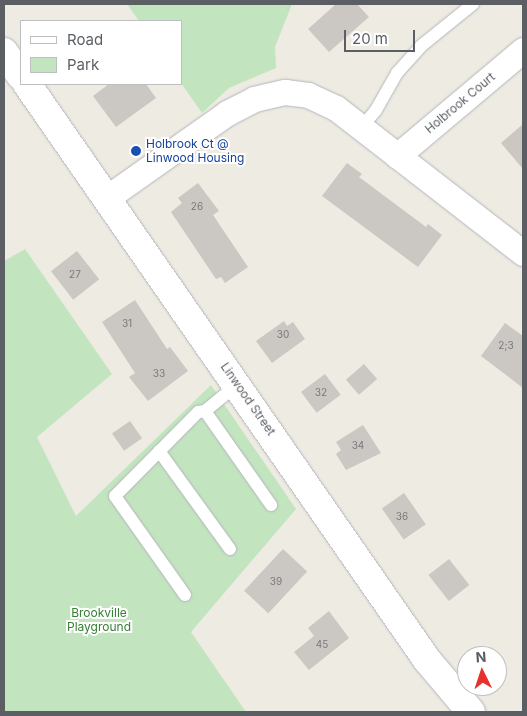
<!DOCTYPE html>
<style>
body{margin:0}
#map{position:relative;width:527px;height:716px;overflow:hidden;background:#eeebe3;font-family:Inter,sans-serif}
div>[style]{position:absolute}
.green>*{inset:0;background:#c2e5bf}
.building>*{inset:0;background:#cbc7c2;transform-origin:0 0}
.roads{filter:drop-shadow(0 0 1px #b3b6ba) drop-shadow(0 0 1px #b3b6ba)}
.lane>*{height:12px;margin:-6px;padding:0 6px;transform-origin:6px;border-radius:6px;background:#fff}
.street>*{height:25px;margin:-12.5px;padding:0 12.5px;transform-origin:12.5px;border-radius:12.5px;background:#fff}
.secondary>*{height:28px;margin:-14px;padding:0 14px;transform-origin:14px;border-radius:14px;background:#fff}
.dots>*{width:14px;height:14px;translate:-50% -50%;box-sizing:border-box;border:2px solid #fff;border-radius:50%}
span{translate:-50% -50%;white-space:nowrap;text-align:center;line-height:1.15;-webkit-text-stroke:4px #fff;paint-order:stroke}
.number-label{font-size:10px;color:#77797c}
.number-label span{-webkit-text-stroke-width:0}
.street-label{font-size:12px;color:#5b5f64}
.transit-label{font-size:12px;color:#164399}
.left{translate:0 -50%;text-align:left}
.park-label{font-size:12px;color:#368134}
.frame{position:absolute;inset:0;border:5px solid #5b5f64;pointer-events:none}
.legend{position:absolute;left:20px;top:20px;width:162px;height:65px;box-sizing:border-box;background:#fff;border:1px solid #bdbfc1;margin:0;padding:6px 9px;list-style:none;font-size:15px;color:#5b5f64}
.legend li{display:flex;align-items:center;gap:10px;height:25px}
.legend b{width:25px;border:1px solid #bdbfc1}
.north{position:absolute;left:457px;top:646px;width:50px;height:50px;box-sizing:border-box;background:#fff;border:1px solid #bdbfc1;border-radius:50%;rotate:356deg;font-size:14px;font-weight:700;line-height:20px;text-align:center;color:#5b5f64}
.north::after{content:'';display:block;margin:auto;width:18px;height:22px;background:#e8302f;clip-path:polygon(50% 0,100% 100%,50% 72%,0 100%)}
.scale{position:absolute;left:344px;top:30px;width:71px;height:22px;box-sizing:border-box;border:2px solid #5b5f64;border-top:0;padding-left:6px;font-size:15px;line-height:18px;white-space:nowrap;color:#5b5f64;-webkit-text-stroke:4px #fff;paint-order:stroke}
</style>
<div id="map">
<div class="green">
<i style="clip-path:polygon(127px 4px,292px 4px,275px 47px,276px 68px,229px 88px,202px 113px,181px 83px,181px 21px,139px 21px)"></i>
<i style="clip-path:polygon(25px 249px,112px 374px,37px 437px,76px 516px,211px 385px,296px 509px,191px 632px,246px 712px,4px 712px,4px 261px)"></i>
</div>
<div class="building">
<i style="clip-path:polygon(336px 4px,357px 4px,369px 17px,329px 52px,308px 29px)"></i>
<i style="clip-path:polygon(109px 84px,146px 84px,156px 98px,116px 127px,93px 96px)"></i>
<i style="clip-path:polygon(523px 124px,523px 169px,501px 143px)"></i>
<i style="clip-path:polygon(347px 163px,362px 174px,359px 177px,426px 227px,428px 224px,442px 235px,418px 267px,322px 196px)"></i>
<i style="clip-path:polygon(198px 183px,219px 211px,213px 215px,248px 267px,225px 283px,221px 277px,216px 279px,171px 212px,182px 203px,178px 198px)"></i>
<i style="left:77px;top:251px;width:36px;height:33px;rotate:52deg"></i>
<i style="clip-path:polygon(135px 300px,167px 349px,170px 347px,188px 371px,148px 401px,129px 377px,135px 373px,102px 322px)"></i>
<i style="clip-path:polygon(284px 321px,287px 326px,293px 322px,305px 339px,272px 363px,256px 341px)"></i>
<i style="clip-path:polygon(505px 323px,523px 336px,523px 388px,481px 356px)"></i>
<i style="left:364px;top:364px;width:20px;height:24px;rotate:49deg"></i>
<i style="left:325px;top:374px;width:26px;height:30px;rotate:53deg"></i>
<i style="left:130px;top:421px;width:21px;height:22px;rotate:55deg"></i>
<i style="clip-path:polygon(363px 425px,381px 453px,346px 470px,336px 454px,341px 450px,336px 442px)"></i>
<i style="left:404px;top:493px;width:38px;height:27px;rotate:55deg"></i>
<i style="left:283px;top:549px;width:33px;height:57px;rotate:43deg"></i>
<i style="left:449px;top:559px;width:33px;height:26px;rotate:52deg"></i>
<i style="clip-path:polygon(329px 611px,349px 638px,309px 670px,294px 652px,314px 636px,308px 628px)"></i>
</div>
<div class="roads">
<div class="lane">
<i style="left:361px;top:128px;width:23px;rotate:-50deg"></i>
<i style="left:376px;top:110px;width:43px;rotate:-60.4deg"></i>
<i style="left:397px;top:73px;width:36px;rotate:-48deg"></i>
<i style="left:421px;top:46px;width:67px;rotate:-38.9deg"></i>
<i style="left:205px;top:411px;width:115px;rotate:54.9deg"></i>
<i style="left:159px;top:451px;width:121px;rotate:54.1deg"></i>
<i style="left:185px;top:595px;width:121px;rotate:-125.3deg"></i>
<i style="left:115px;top:496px;width:118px;rotate:-45.3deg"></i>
<i style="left:198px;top:412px;width:7px;rotate:-8deg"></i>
<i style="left:205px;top:411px;width:43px;rotate:-39.3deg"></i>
</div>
<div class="street">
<i style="left:397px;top:156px;width:165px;rotate:-40.1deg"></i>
<i style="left:108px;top:197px;width:146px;rotate:-35.2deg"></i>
<i style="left:227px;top:113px;width:30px;rotate:-27deg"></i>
<i style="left:254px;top:99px;width:32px;rotate:-13deg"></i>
<i style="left:285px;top:92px;width:23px;rotate:7deg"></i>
<i style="left:308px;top:95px;width:31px;rotate:25deg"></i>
<i style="left:336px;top:108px;width:237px;rotate:37.8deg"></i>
</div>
<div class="secondary">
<i style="left:4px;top:52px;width:29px;rotate:55deg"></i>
<i style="left:27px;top:84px;width:701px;rotate:55.22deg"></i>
<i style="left:427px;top:660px;width:68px;rotate:49.8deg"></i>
</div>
</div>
<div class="dots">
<i style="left:136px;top:151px;background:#1a4fb4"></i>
</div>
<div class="number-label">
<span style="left:197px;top:207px">26</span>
<span style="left:75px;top:275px">27</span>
<span style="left:127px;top:324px">31</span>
<span style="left:283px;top:335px">30</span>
<span style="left:506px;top:346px">2;3</span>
<span style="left:159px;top:374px">33</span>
<span style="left:321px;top:393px">32</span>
<span style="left:358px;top:446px">34</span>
<span style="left:402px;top:517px">36</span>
<span style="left:276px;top:582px">39</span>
<span style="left:322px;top:645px">45</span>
</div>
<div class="street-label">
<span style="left:460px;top:103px;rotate:-40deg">Holbrook Court</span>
<span style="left:248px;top:399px;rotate:55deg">Linwood Street</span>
</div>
<div class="transit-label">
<span class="left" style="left:146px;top:151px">Holbrook Ct @<br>Linwood Housing</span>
</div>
<div class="park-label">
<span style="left:99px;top:620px">Brookville<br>Playground</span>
</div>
<div class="frame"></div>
<ul class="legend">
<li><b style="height:6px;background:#fff"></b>Road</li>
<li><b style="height:14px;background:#c2e5bf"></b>Park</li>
</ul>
<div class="north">N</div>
<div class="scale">20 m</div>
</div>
